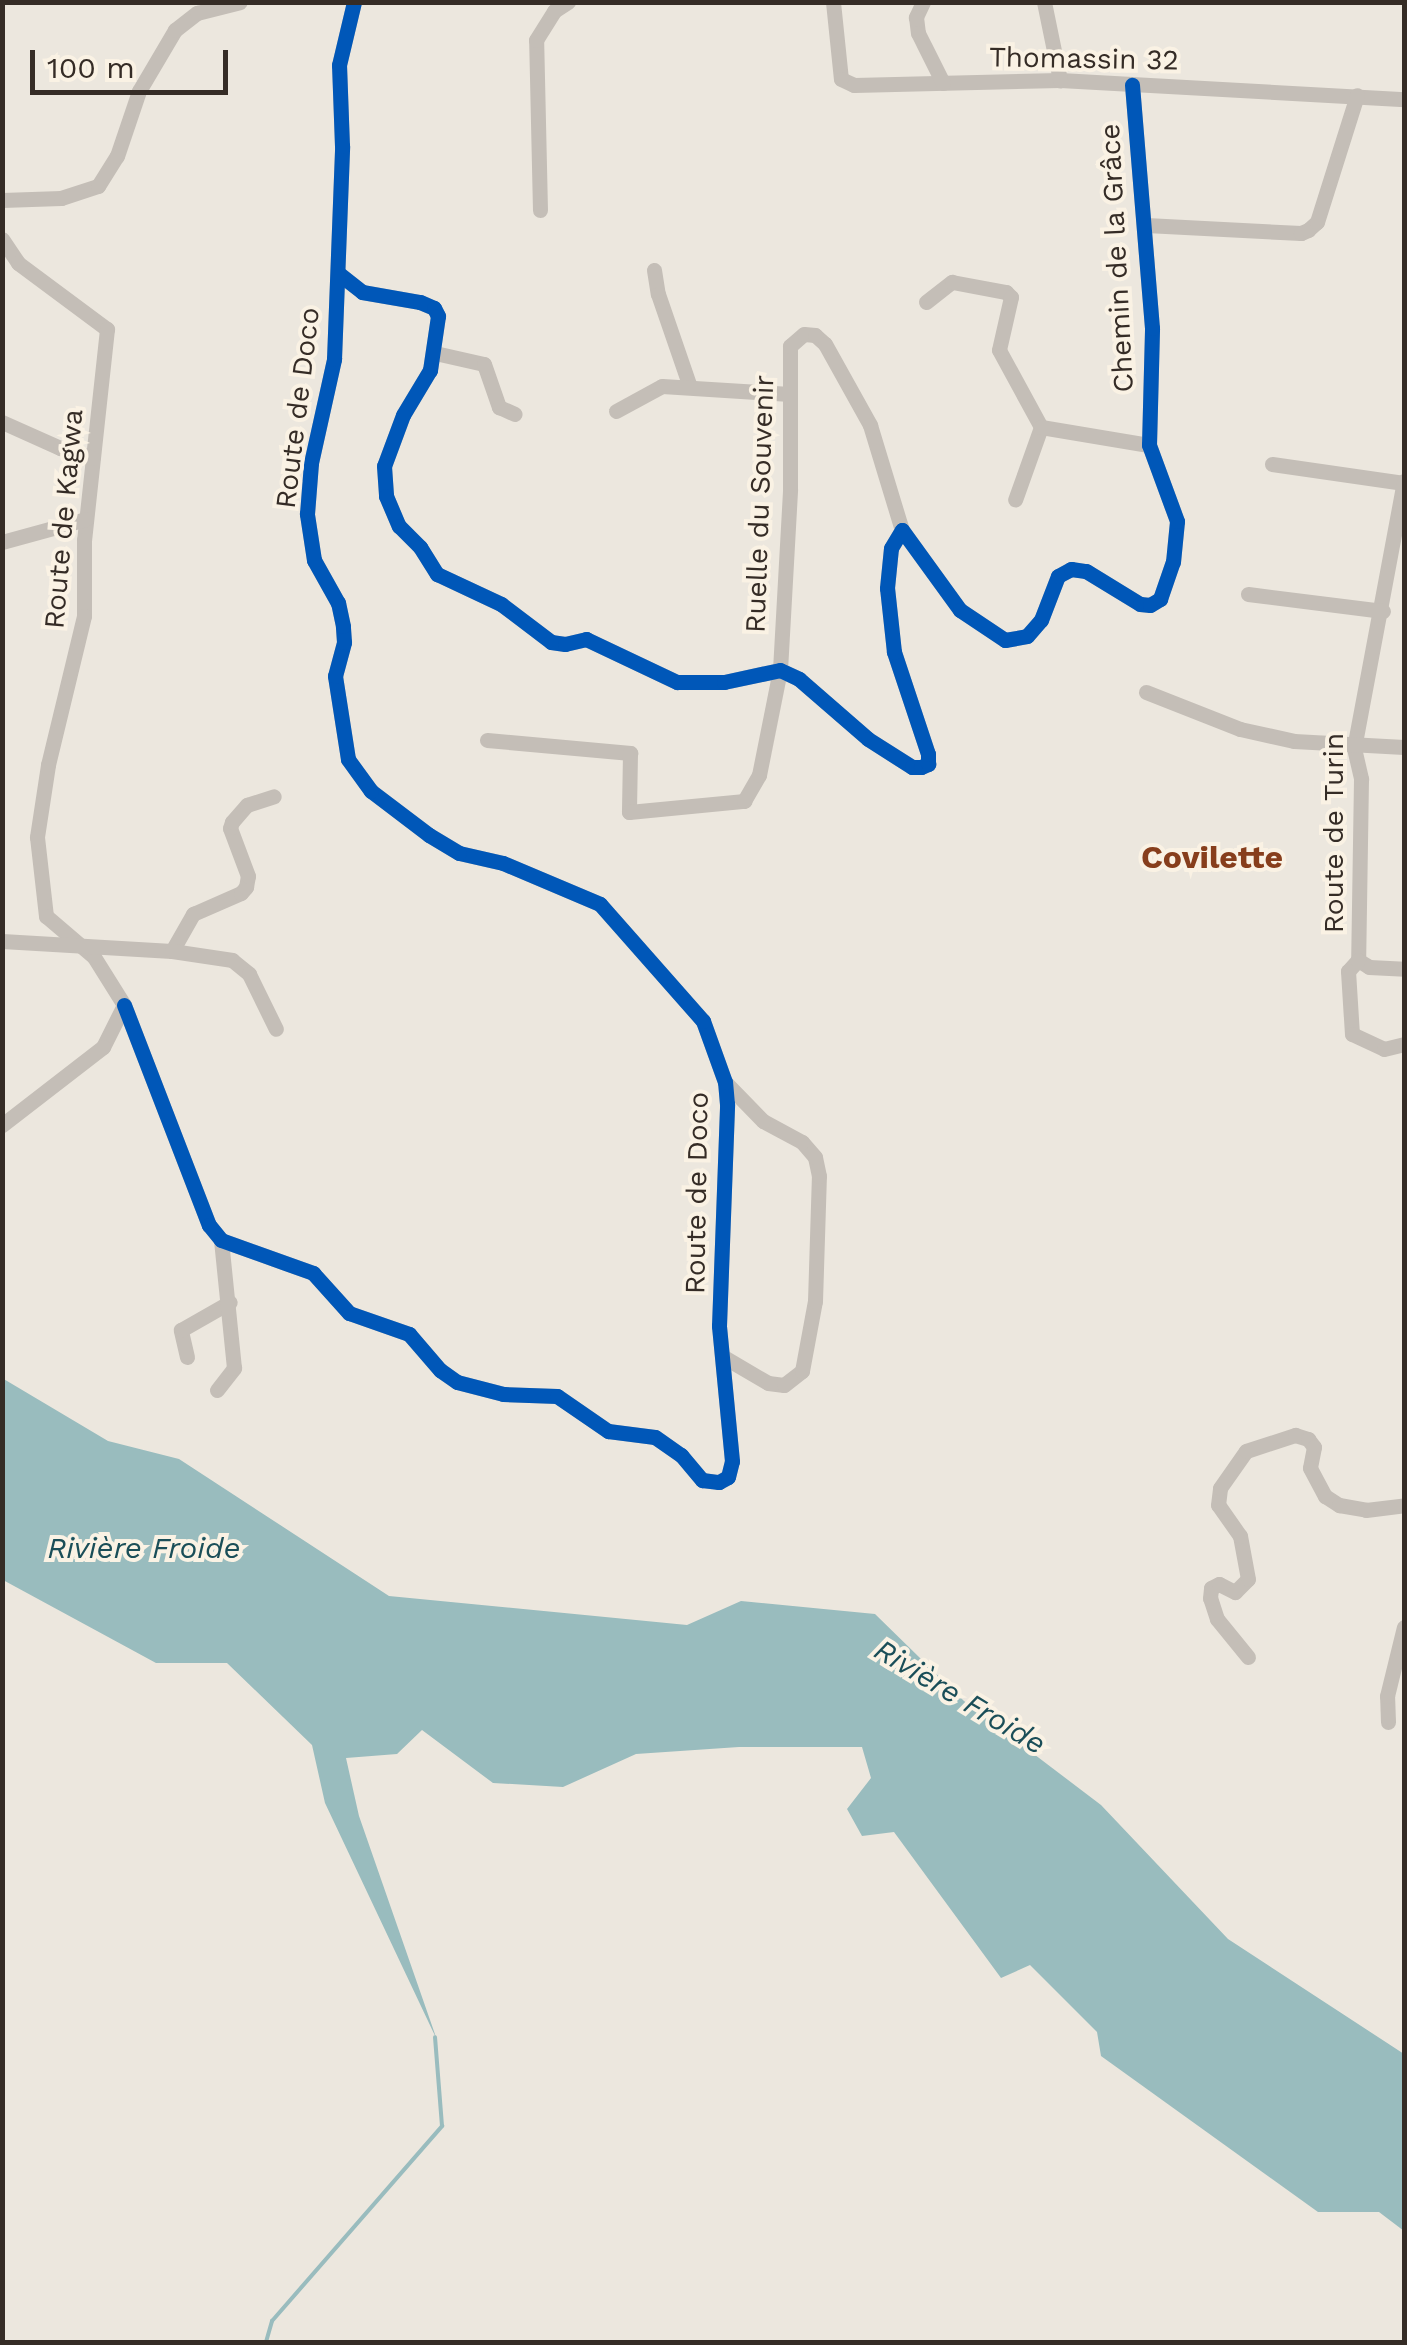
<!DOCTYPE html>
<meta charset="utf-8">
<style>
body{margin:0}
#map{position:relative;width:1407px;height:2345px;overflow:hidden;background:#ece7de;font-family:"Work Sans",sans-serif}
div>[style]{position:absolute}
.water>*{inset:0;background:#99bcbe}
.stream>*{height:4px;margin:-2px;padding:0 2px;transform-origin:2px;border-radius:2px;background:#99bcbe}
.minor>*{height:15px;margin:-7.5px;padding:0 7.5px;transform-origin:7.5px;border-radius:7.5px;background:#c4beb7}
.cycleway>*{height:15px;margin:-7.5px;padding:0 7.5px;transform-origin:7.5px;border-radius:7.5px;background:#0057b8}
span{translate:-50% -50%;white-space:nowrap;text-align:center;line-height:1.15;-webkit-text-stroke:8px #faf2e4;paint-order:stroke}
.street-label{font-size:28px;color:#352c26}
.water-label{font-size:30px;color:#1a4e58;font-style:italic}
.quarter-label{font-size:32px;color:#873e1c;font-weight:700}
.frame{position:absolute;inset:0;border:5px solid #352c26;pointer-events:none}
.scale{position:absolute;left:30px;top:50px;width:198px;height:45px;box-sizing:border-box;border:5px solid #352c26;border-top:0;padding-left:12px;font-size:30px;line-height:35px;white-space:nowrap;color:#352c26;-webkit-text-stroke:8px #faf2e4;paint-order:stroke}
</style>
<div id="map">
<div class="water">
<i style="clip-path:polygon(2px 1378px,108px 1441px,179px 1459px,389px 1596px,687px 1625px,741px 1601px,875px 1614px,964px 1701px,1101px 1805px,1228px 1939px,1404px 2054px,1404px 2231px,1379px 2212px,1318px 2212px,1101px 2056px,1097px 2032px,1030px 1965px,1001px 1978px,894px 1832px,862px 1836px,847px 1809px,871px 1778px,862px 1747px,739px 1747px,636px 1754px,563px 1787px,493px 1783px,422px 1730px,397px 1754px,346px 1758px,359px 1816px,437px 2040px,325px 1803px,312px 1745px,227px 1663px,156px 1663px,3px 1580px)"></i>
</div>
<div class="stream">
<i style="left:266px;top:2342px;width:22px;rotate:-74deg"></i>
<i style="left:272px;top:2321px;width:259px;rotate:-48.9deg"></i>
<i style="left:442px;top:2126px;width:89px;rotate:-94.5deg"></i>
</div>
<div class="minor">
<i style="left:833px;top:2px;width:77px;rotate:84.1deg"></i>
<i style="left:841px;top:79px;width:14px;rotate:25deg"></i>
<i style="left:854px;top:85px;width:206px;rotate:-1.4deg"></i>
<i style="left:1060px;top:80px;width:345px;rotate:3.2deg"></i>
<i style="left:923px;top:2px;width:17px;rotate:115deg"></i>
<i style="left:916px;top:17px;width:16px;rotate:83deg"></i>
<i style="left:918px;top:33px;width:56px;rotate:63.4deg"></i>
<i style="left:1044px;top:2px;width:80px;rotate:78.4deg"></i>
<i style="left:2px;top:200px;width:59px;rotate:-1.9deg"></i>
<i style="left:61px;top:198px;width:39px;rotate:-18deg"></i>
<i style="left:98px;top:186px;width:36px;rotate:-58deg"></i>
<i style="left:117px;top:156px;width:69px;rotate:-71.3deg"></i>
<i style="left:139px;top:91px;width:71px;rotate:-59.5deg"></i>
<i style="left:175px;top:30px;width:28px;rotate:-38deg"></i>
<i style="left:197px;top:13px;width:44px;rotate:-14.3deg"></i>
<i style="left:540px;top:210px;width:170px;rotate:-91.3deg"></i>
<i style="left:536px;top:40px;width:34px;rotate:-58deg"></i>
<i style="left:554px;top:11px;width:17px;rotate:-33deg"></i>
<i style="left:1146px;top:225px;width:155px;rotate:3deg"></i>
<i style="left:1301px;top:233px;width:8px;rotate:-23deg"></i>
<i style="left:1308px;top:230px;width:12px;rotate:-42deg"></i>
<i style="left:1317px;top:222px;width:133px;rotate:-72.5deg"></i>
<i style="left:2px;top:239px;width:29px;rotate:56deg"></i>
<i style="left:18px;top:263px;width:111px;rotate:36.6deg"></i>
<i style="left:107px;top:329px;width:212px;rotate:96.2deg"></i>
<i style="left:84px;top:540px;width:76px;rotate:90deg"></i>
<i style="left:84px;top:616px;width:153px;rotate:103.6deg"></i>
<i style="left:48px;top:765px;width:73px;rotate:98.7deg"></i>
<i style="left:37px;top:837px;width:80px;rotate:83.5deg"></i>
<i style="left:46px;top:916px;width:63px;rotate:40.5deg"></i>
<i style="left:94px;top:957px;width:57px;rotate:58deg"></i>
<i style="left:124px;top:1005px;width:47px;rotate:116.6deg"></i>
<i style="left:103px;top:1047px;width:128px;rotate:142.3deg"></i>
<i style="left:654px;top:270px;width:24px;rotate:81deg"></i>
<i style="left:658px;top:294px;width:95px;rotate:71deg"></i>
<i style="left:338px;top:273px;width:31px;rotate:38deg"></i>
<i style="left:362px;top:292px;width:59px;rotate:9.8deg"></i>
<i style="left:420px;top:302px;width:15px;rotate:23deg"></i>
<i style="left:434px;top:308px;width:9px;rotate:63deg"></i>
<i style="left:438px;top:316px;width:55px;rotate:98.4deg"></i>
<i style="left:430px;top:370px;width:52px;rotate:121deg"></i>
<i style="left:403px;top:415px;width:54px;rotate:110.4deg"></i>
<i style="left:384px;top:466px;width:30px;rotate:86deg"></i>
<i style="left:386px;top:496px;width:33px;rotate:67deg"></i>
<i style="left:399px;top:526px;width:30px;rotate:45deg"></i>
<i style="left:420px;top:547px;width:32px;rotate:58deg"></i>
<i style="left:437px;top:574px;width:71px;rotate:25.1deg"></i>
<i style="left:501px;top:604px;width:63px;rotate:37.2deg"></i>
<i style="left:551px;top:642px;width:14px;rotate:8deg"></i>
<i style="left:565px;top:644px;width:22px;rotate:-13deg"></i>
<i style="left:586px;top:639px;width:101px;rotate:25.3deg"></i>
<i style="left:677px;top:682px;width:47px"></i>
<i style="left:724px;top:682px;width:57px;rotate:-12.1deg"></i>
<i style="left:780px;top:670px;width:21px;rotate:25deg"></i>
<i style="left:799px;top:679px;width:91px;rotate:41deg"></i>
<i style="left:868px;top:739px;width:52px;rotate:32.5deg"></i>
<i style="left:912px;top:767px;width:9px"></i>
<i style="left:921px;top:767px;width:8px;rotate:-23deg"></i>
<i style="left:928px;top:764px;width:10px;rotate:-90deg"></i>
<i style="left:928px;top:754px;width:108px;rotate:-108.4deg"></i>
<i style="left:894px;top:652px;width:64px;rotate:-96.2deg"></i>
<i style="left:887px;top:588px;width:40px;rotate:-84.3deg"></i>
<i style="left:891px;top:548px;width:21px;rotate:-59deg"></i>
<i style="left:902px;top:530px;width:99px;rotate:54.1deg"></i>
<i style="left:960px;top:610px;width:54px;rotate:33.7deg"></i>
<i style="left:1005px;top:640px;width:22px;rotate:-10deg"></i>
<i style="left:1027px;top:636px;width:21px;rotate:-49deg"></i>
<i style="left:1041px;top:620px;width:47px;rotate:-68.9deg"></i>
<i style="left:1058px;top:576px;width:15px;rotate:-28deg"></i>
<i style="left:1071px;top:569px;width:15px;rotate:8deg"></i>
<i style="left:1086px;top:571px;width:63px;rotate:31.4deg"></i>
<i style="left:1140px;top:604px;width:10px;rotate:6deg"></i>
<i style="left:1150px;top:605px;width:12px;rotate:-31deg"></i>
<i style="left:1160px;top:599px;width:39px;rotate:-71deg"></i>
<i style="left:1173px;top:562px;width:41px;rotate:-84.4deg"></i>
<i style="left:1177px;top:521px;width:81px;rotate:-110.2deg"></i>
<i style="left:1149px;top:445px;width:117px;rotate:-88.5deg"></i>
<i style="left:1152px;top:328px;width:244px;rotate:-94.7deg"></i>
<i style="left:926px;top:302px;width:33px;rotate:-38deg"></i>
<i style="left:952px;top:282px;width:55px;rotate:10.5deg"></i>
<i style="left:1006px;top:292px;width:7px;rotate:45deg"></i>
<i style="left:1011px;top:297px;width:54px;rotate:102.8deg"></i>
<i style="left:999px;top:350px;width:88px;rotate:61.4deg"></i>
<i style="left:1041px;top:427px;width:77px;rotate:109.6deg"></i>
<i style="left:435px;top:353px;width:50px;rotate:12.7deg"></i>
<i style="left:484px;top:364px;width:46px;rotate:70.8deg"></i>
<i style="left:499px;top:407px;width:17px;rotate:24deg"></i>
<i style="left:616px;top:411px;width:52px;rotate:-28.5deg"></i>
<i style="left:662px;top:386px;width:128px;rotate:3.6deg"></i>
<i style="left:2px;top:422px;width:64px;rotate:24.1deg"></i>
<i style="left:60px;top:448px;width:34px;rotate:17deg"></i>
<i style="left:1041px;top:427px;width:109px;rotate:9.5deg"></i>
<i style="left:1272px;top:464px;width:133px;rotate:8.2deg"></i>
<i style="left:1404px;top:481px;width:272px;rotate:100.6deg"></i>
<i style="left:1354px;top:748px;width:32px;rotate:77deg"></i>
<i style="left:1361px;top:779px;width:181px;rotate:90.9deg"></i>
<i style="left:1358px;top:960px;width:13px;rotate:32deg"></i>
<i style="left:1369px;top:967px;width:35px;rotate:3deg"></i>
<i style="left:2px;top:542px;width:87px;rotate:-15.3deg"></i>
<i style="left:1248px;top:594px;width:136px;rotate:7.2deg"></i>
<i style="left:1146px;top:692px;width:101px;rotate:21.5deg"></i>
<i style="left:1240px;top:729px;width:55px;rotate:12.5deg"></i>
<i style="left:1294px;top:741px;width:110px;rotate:3.1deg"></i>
<i style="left:487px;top:740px;width:144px;rotate:5.2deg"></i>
<i style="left:630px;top:753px;width:59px;rotate:91deg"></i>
<i style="left:629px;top:812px;width:116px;rotate:-5.5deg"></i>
<i style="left:744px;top:801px;width:30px;rotate:-60deg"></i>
<i style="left:759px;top:775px;width:107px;rotate:-78.7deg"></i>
<i style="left:780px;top:670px;width:181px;rotate:-86.8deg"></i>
<i style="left:790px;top:489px;width:143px;rotate:-90deg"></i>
<i style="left:790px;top:346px;width:18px;rotate:-41deg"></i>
<i style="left:804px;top:334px;width:11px;rotate:5deg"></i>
<i style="left:815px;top:335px;width:13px;rotate:42deg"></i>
<i style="left:825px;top:344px;width:93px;rotate:60.9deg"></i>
<i style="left:870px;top:425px;width:110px;rotate:73.1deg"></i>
<i style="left:2px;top:941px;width:170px;rotate:3.4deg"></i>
<i style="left:172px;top:951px;width:43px;rotate:-60.4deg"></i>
<i style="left:193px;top:914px;width:52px;rotate:-23.6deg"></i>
<i style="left:241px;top:893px;width:8px;rotate:-50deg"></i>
<i style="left:246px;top:887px;width:11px;rotate:-80deg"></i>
<i style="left:248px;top:876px;width:51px;rotate:-110.6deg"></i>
<i style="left:230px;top:828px;width:6px;rotate:-72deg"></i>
<i style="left:232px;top:822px;width:23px;rotate:-49deg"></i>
<i style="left:247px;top:805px;width:28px;rotate:-18deg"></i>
<i style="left:172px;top:951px;width:61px;rotate:8.5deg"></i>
<i style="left:232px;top:960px;width:22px;rotate:39deg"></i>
<i style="left:249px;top:974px;width:61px;rotate:63.9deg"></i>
<i style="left:1358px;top:960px;width:15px;rotate:132deg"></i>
<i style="left:1348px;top:971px;width:63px;rotate:86.4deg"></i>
<i style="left:1352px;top:1034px;width:35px;rotate:25deg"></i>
<i style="left:1384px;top:1049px;width:21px;rotate:-14deg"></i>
<i style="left:124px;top:1005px;width:236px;rotate:68.9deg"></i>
<i style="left:209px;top:1225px;width:19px;rotate:51deg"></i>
<i style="left:221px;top:1240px;width:98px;rotate:19.7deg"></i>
<i style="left:313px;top:1273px;width:54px;rotate:48deg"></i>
<i style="left:349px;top:1313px;width:64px;rotate:19.3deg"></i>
<i style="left:409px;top:1334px;width:48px;rotate:49.3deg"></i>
<i style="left:440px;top:1370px;width:21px;rotate:35deg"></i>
<i style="left:457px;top:1382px;width:48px;rotate:14.6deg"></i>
<i style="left:503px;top:1394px;width:54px;rotate:2.1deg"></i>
<i style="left:557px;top:1396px;width:62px;rotate:34.5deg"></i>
<i style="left:608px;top:1431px;width:47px;rotate:7.3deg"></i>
<i style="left:655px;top:1437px;width:32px;rotate:35deg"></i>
<i style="left:681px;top:1455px;width:33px;rotate:50deg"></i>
<i style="left:702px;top:1480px;width:17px;rotate:7deg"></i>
<i style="left:719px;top:1482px;width:10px;rotate:-29deg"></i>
<i style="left:728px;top:1477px;width:16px;rotate:-76deg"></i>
<i style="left:732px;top:1461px;width:136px;rotate:-95.5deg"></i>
<i style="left:719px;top:1326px;width:222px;rotate:-87.9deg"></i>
<i style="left:727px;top:1104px;width:22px;rotate:-95deg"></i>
<i style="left:725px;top:1082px;width:65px;rotate:-109.8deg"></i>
<i style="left:703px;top:1021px;width:156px;rotate:-131.4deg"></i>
<i style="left:600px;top:904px;width:105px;rotate:-157.1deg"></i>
<i style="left:503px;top:863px;width:45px;rotate:-167.2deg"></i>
<i style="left:459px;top:853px;width:35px;rotate:-149deg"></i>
<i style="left:429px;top:835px;width:73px;rotate:-142.8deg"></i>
<i style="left:371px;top:791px;width:39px;rotate:-126deg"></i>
<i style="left:348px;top:759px;width:84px;rotate:-98.9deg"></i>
<i style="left:335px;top:676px;width:35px;rotate:-75deg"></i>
<i style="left:344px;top:642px;width:16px;rotate:-94deg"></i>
<i style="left:343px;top:626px;width:24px;rotate:-102deg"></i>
<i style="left:338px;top:603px;width:49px;rotate:-119.2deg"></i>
<i style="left:314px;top:560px;width:47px;rotate:-98.7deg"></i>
<i style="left:307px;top:514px;width:51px;rotate:-85.5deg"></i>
<i style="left:311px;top:463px;width:107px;rotate:-77.5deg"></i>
<i style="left:334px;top:359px;width:213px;rotate:-87.8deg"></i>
<i style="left:342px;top:146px;width:81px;rotate:-92.1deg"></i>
<i style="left:339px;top:65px;width:65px;rotate:-76.6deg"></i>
<i style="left:722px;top:1356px;width:53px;rotate:30.4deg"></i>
<i style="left:768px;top:1383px;width:16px;rotate:7deg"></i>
<i style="left:784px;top:1385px;width:23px;rotate:-38deg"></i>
<i style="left:802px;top:1371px;width:71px;rotate:-79.5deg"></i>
<i style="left:815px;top:1301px;width:125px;rotate:-88.2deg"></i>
<i style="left:819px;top:1176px;width:19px;rotate:-102deg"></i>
<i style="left:815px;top:1157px;width:20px;rotate:-131deg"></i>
<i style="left:802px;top:1142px;width:44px;rotate:-151.7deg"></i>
<i style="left:763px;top:1121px;width:54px;rotate:-134.3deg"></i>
<i style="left:187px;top:1357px;width:28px;rotate:-103deg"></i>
<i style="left:181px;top:1330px;width:56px;rotate:-29.7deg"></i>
<i style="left:217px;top:1390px;width:28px;rotate:-52deg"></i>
<i style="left:234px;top:1368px;width:129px;rotate:-95.8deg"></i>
<i style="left:1248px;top:1657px;width:49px;rotate:-129.2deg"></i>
<i style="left:1217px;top:1619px;width:22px;rotate:-108deg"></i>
<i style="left:1210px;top:1598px;width:10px;rotate:-84deg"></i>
<i style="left:1211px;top:1588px;width:9px;rotate:-27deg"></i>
<i style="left:1219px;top:1584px;width:18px;rotate:27deg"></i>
<i style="left:1235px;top:1592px;width:18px;rotate:-45deg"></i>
<i style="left:1248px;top:1579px;width:44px;rotate:-100.5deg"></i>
<i style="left:1240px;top:1536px;width:38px;rotate:-125deg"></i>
<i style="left:1218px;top:1505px;width:17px;rotate:-83deg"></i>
<i style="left:1220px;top:1488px;width:45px;rotate:-54.9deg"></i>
<i style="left:1246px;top:1451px;width:52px;rotate:-18.1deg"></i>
<i style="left:1295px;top:1435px;width:14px;rotate:17deg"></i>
<i style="left:1308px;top:1439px;width:10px;rotate:53deg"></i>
<i style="left:1314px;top:1447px;width:21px;rotate:101deg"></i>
<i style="left:1310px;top:1468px;width:32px;rotate:62deg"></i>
<i style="left:1325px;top:1496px;width:17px;rotate:33deg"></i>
<i style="left:1339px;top:1505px;width:27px;rotate:10deg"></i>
<i style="left:1366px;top:1510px;width:38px;rotate:-7deg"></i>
<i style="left:1388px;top:1722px;width:26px;rotate:-92deg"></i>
<i style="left:1387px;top:1696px;width:71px;rotate:-76.2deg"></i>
</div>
<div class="cycleway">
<i style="left:338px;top:273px;width:31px;rotate:38deg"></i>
<i style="left:362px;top:292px;width:59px;rotate:9.8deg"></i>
<i style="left:420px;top:302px;width:15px;rotate:23deg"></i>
<i style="left:434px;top:308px;width:9px;rotate:63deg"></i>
<i style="left:438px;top:316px;width:55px;rotate:98.4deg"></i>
<i style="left:430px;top:370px;width:52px;rotate:121deg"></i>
<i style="left:403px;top:415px;width:54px;rotate:110.4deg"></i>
<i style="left:384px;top:466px;width:30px;rotate:86deg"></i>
<i style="left:386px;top:496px;width:33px;rotate:67deg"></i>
<i style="left:399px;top:526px;width:30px;rotate:45deg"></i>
<i style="left:420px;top:547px;width:32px;rotate:58deg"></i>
<i style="left:437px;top:574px;width:71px;rotate:25.1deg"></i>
<i style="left:501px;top:604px;width:63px;rotate:37.2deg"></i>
<i style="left:551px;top:642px;width:14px;rotate:8deg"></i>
<i style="left:565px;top:644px;width:22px;rotate:-13deg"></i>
<i style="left:586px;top:639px;width:101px;rotate:25.3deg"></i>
<i style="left:677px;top:682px;width:47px"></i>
<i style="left:724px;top:682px;width:57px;rotate:-12.1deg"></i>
<i style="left:780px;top:670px;width:21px;rotate:25deg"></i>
<i style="left:799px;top:679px;width:91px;rotate:41deg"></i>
<i style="left:868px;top:739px;width:52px;rotate:32.5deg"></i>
<i style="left:912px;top:767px;width:9px"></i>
<i style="left:921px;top:767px;width:8px;rotate:-23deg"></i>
<i style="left:928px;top:764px;width:10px;rotate:-90deg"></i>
<i style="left:928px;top:754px;width:108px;rotate:-108.4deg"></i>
<i style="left:894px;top:652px;width:64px;rotate:-96.2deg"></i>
<i style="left:887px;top:588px;width:40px;rotate:-84.3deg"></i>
<i style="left:891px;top:548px;width:21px;rotate:-59deg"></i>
<i style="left:902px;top:530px;width:99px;rotate:54.1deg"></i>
<i style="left:960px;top:610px;width:54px;rotate:33.7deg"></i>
<i style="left:1005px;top:640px;width:22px;rotate:-10deg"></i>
<i style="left:1027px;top:636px;width:21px;rotate:-49deg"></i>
<i style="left:1041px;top:620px;width:47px;rotate:-68.9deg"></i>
<i style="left:1058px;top:576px;width:15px;rotate:-28deg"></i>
<i style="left:1071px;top:569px;width:15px;rotate:8deg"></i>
<i style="left:1086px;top:571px;width:63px;rotate:31.4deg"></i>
<i style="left:1140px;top:604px;width:10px;rotate:6deg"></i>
<i style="left:1150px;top:605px;width:12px;rotate:-31deg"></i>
<i style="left:1160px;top:599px;width:39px;rotate:-71deg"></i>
<i style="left:1173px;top:562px;width:41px;rotate:-84.4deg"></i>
<i style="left:1177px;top:521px;width:81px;rotate:-110.2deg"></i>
<i style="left:1149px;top:445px;width:117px;rotate:-88.5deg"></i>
<i style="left:1152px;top:328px;width:244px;rotate:-94.7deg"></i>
<i style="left:124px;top:1005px;width:236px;rotate:68.9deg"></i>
<i style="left:209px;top:1225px;width:19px;rotate:51deg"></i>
<i style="left:221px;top:1240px;width:98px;rotate:19.7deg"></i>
<i style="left:313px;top:1273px;width:54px;rotate:48deg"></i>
<i style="left:349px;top:1313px;width:64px;rotate:19.3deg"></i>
<i style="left:409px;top:1334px;width:48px;rotate:49.3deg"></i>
<i style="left:440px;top:1370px;width:21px;rotate:35deg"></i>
<i style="left:457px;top:1382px;width:48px;rotate:14.6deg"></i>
<i style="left:503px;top:1394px;width:54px;rotate:2.1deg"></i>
<i style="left:557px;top:1396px;width:62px;rotate:34.5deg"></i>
<i style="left:608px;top:1431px;width:47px;rotate:7.3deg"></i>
<i style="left:655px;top:1437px;width:32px;rotate:35deg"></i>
<i style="left:681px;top:1455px;width:33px;rotate:50deg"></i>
<i style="left:702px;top:1480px;width:17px;rotate:7deg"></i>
<i style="left:719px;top:1482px;width:10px;rotate:-29deg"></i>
<i style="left:728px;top:1477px;width:16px;rotate:-76deg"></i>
<i style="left:732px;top:1461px;width:136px;rotate:-95.5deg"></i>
<i style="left:719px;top:1326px;width:222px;rotate:-87.9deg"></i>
<i style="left:727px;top:1104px;width:22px;rotate:-95deg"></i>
<i style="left:725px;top:1082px;width:65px;rotate:-109.8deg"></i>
<i style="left:703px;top:1021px;width:156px;rotate:-131.4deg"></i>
<i style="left:600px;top:904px;width:105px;rotate:-157.1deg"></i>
<i style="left:503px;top:863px;width:45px;rotate:-167.2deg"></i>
<i style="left:459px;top:853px;width:35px;rotate:-149deg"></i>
<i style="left:429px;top:835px;width:73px;rotate:-142.8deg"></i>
<i style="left:371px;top:791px;width:39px;rotate:-126deg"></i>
<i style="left:348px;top:759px;width:84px;rotate:-98.9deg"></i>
<i style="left:335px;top:676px;width:35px;rotate:-75deg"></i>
<i style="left:344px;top:642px;width:16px;rotate:-94deg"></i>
<i style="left:343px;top:626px;width:24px;rotate:-102deg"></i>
<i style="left:338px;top:603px;width:49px;rotate:-119.2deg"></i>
<i style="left:314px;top:560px;width:47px;rotate:-98.7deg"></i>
<i style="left:307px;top:514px;width:51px;rotate:-85.5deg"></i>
<i style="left:311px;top:463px;width:107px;rotate:-77.5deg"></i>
<i style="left:334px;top:359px;width:213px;rotate:-87.8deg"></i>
<i style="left:342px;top:146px;width:81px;rotate:-92.1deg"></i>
<i style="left:339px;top:65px;width:65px;rotate:-76.6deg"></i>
</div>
<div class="street-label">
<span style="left:1084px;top:59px;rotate:1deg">Thomassin 32</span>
<span style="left:1117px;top:258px;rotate:-93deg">Chemin de la Grâce</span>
<span style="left:298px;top:408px;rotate:-83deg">Route de Doco</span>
<span style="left:760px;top:504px;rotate:-88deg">Ruelle du Souvenir</span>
<span style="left:64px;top:519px;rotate:-85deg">Route de Kagwa</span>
<span style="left:1334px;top:833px;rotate:-90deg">Route de Turin</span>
<span style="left:697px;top:1193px;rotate:-89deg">Route de Doco</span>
</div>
<div class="water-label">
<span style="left:144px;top:1548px">Rivière Froide</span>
<span style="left:960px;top:1697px;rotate:31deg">Rivière Froide</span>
</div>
<div class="quarter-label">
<span style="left:1212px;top:857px">Covilette</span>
</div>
<div class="frame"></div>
<div class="scale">100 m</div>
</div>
